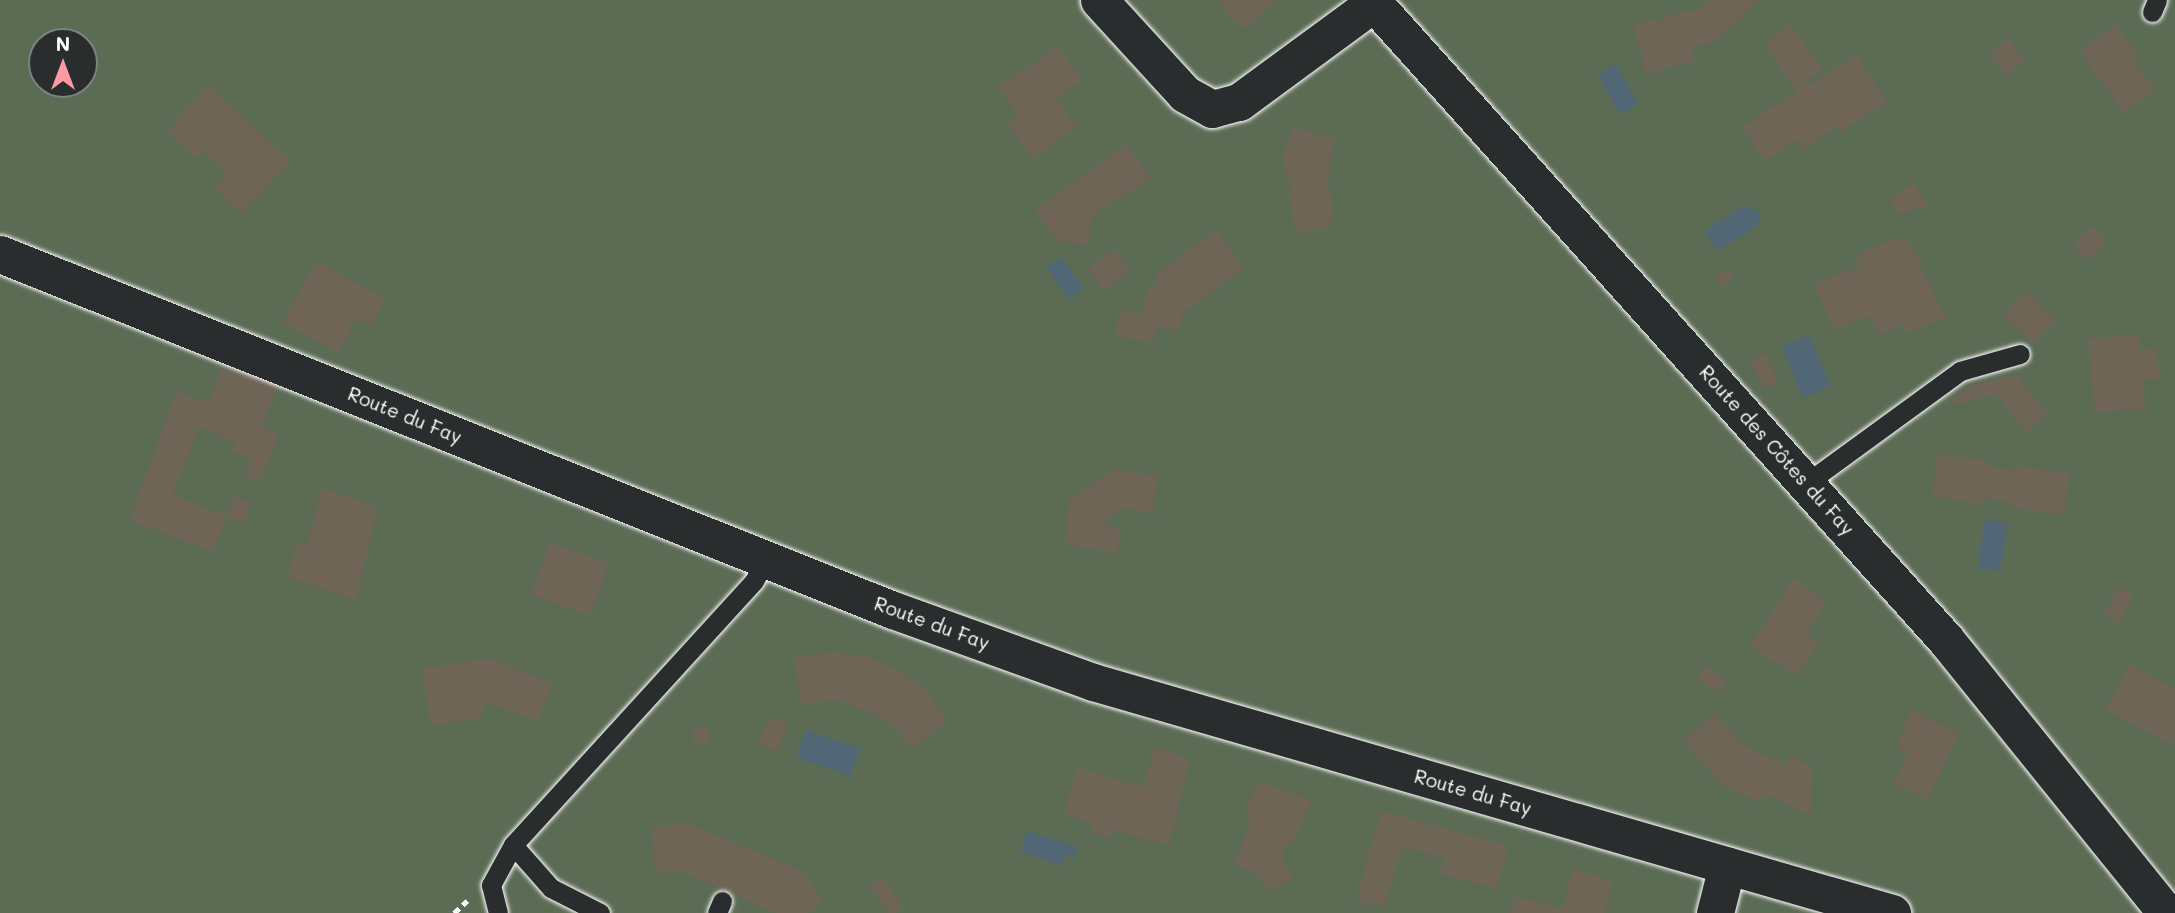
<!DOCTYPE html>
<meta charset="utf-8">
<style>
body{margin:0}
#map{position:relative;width:2175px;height:913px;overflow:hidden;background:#3e3e3a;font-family:Mali,sans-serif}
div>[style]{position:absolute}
.green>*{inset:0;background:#5b6b54}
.water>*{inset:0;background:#526776;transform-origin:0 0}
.building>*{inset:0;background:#6e6556;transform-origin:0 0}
.path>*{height:4.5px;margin-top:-2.25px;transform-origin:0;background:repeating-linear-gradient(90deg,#fff 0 7px,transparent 0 12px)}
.roads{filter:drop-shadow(0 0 2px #fff) drop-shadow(0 0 2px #fff)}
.service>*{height:19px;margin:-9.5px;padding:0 9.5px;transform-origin:9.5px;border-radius:9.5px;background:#2a2d2e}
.minor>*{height:37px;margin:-18.5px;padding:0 18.5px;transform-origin:18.5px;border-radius:18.5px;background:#2a2d2e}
span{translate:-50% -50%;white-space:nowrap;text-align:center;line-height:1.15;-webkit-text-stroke:7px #2a2d2e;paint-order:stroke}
.street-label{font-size:19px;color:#fff}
.north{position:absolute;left:28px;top:28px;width:70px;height:70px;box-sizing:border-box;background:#2a2d2e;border:2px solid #7f8182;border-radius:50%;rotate:0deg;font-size:19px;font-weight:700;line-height:28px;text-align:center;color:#fff}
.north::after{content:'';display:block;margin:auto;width:24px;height:32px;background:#ff9aa2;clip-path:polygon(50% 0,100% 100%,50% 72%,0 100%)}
</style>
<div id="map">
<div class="green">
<i style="clip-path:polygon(evenodd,0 0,2175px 0,2175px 913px,0 913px,0 0,42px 42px,84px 42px,84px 84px,42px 84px,42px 42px)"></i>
</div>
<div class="water">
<i style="left:1616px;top:64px;width:46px;height:21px;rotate:61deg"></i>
<i style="clip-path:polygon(1745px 205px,1760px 213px,1758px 225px,1717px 251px,1705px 231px)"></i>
<i style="left:1061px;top:258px;width:38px;height:18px;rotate:53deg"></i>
<i style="left:1809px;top:335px;width:56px;height:30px;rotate:67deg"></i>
<i style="left:1984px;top:520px;width:23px;height:49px;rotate:7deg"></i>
<i style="left:806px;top:730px;width:57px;height:29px;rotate:19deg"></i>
<i style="clip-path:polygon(1027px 831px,1078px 847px,1075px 858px,1065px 856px,1062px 865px,1021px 852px)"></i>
</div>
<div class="building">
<i style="clip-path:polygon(1217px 0,1277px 0,1244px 30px)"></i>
<i style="clip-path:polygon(1710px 0,1760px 0,1718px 40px,1692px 48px,1695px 60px,1646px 74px,1633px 24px,1657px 18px,1659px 23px,1667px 20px,1666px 15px,1700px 10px)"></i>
<i style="clip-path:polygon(1789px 24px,1824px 69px,1807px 80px,1812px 84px,1856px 54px,1887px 101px,1841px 132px,1837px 126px,1804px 149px,1799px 139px,1765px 161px,1742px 127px,1796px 93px,1764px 43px)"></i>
<i style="clip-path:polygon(2116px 24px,2137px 53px,2131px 56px,2155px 90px,2124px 113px,2080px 51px)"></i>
<i style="left:2009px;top:39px;width:27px;height:24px;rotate:54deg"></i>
<i style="clip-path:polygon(1058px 46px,1082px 80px,1056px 98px,1077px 127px,1032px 159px,1008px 124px,1018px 116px,998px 87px)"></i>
<i style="clip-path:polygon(208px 84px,290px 161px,242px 214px,214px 187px,227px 173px,203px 150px,196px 159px,167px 131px)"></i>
<i style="clip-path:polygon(1292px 127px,1335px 140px,1329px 162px,1331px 176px,1327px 176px,1334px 215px,1325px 229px,1296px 234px,1288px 195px,1292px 195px,1282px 158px)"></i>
<i style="clip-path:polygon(1126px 144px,1151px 178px,1092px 216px,1088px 245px,1057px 241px,1035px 210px)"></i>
<i style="clip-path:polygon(1914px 183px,1928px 205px,1899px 214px,1889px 199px)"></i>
<i style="left:2093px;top:226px;width:21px;height:27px;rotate:45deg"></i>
<i style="clip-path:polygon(1217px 230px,1244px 268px,1182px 313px,1180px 330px,1156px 326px,1153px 343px,1115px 336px,1119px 311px,1142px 315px,1146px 291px,1159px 282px,1155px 275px)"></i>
<i style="clip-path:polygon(1906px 235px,1946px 318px,1906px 334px,1903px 325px,1878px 335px,1870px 316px,1834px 330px,1814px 284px,1860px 266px,1855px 255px)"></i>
<i style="left:1115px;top:249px;width:27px;height:33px;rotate:54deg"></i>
<i style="clip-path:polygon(316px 261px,386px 299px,371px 327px,356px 319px,338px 353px,282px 322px)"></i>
<i style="clip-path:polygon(1728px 268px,1735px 278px,1721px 288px,1714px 276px)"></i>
<i style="left:2026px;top:291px;width:42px;height:33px;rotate:44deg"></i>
<i style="clip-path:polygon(2139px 334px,2140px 350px,2157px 348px,2160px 379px,2143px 380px,2146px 408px,2095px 413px,2088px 339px)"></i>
<i style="left:1766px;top:353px;width:32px;height:16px;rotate:68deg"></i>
<i style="clip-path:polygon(222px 366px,278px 385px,262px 426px,279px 434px,260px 483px,244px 476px,251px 458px,232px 451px,236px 441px,199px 427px,173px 495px,227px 516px,214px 552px,130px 520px,176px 390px,208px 403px)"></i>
<i style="clip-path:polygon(2017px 376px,2048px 414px,2027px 432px,1995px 394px,1958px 405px,1950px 400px,1975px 384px)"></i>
<i style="clip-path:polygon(1938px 454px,1989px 461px,1988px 466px,2018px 471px,2018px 466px,2069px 473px,2064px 515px,2012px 508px,2013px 503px,1984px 498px,1983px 504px,1932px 496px)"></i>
<i style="clip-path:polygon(1114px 469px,1158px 476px,1152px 513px,1123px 508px,1105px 521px,1104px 525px,1120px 528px,1117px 553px,1064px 545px,1070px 500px)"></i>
<i style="clip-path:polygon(322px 488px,378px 507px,356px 600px,287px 577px,297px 543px,307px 545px)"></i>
<i style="left:235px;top:496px;width:19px;height:22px;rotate:25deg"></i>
<i style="left:550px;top:542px;width:63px;height:56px;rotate:20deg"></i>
<i style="clip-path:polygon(1794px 578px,1827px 601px,1806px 634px,1819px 643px,1797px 676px,1750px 646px)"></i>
<i style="left:2118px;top:587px;width:18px;height:32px;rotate:27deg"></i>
<i style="clip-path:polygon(835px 652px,865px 656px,898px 669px,924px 688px,949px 720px,912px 749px,889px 720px,837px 700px,801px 705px,794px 658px)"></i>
<i style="clip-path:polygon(487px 658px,553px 683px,538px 722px,486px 702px,481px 718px,431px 726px,422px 669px)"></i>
<i style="clip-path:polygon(2130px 664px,2175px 689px,2175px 737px,2171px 745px,2105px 710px)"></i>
<i style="left:1705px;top:666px;width:26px;height:15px;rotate:32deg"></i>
<i style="clip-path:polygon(1911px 711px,1959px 733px,1928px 800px,1893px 784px,1908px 751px,1896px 746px)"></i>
<i style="clip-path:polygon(1715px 714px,1745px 747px,1786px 765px,1789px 756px,1812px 766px,1811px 815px,1765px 794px,1761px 803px,1721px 785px,1683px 740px)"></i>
<i style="left:768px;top:717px;width:21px;height:29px;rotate:19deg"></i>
<i style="left:708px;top:725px;width:19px;height:16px;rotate:84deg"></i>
<i style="clip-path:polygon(1155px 747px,1190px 758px,1169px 846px,1114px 830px,1111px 838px,1090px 832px,1093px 823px,1063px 814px,1077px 768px,1143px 787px)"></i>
<i style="clip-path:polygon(1258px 781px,1311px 801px,1293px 845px,1287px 843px,1281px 856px,1293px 879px,1266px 891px,1259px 875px,1234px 865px,1251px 821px,1244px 818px)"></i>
<i style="clip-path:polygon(1381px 811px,1509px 846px,1497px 889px,1439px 874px,1444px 858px,1402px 847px,1384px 908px,1356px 900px)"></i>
<i style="clip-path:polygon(687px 823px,802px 871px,824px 900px,807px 913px,776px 913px,680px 871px,656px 873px,651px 827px)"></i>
<i style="clip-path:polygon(1573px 869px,1613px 881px,1604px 913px,1510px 913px,1515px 896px,1562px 909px)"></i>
<i style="clip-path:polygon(882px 878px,903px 906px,894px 913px,888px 913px,869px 887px)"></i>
</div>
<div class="path">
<i style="left:454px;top:913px;width:18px;rotate:-43deg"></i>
</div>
<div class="roads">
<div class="service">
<i style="left:2152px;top:12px;width:13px;rotate:-67deg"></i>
<i style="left:1808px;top:482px;width:188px;rotate:-36.1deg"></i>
<i style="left:1960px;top:371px;width:62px;rotate:-15.8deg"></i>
<i style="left:513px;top:845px;width:57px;rotate:48.5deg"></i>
<i style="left:551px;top:888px;width:55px;rotate:27deg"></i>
<i style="left:498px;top:913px;width:29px;rotate:-104deg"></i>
<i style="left:491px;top:885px;width:46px;rotate:-61.2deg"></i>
<i style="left:513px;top:845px;width:357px;rotate:-47.6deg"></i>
<i style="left:754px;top:581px;width:25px;rotate:-61deg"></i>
<i style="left:717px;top:913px;width:13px;rotate:-67deg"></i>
</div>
<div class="minor">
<i style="left:1099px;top:0;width:127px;rotate:47.5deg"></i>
<i style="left:1185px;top:94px;width:31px;rotate:29deg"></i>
<i style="left:1212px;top:109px;width:28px;rotate:-15deg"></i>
<i style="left:1239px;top:102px;width:167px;rotate:-36.3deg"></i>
<i style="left:1371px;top:0;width:860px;rotate:48.06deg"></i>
<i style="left:1946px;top:640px;width:351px;rotate:51.1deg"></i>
<i style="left:0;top:254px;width:961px;rotate:21.74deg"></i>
<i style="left:893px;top:610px;width:213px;rotate:19.8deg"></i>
<i style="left:1093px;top:682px;width:832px;rotate:16.13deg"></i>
<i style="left:1715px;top:913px;width:49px;rotate:-75.7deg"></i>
</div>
</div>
<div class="street-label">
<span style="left:405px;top:415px;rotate:22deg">Route du Fay</span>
<span style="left:1777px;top:450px;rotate:48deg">Route des Côtes du Fay</span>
<span style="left:932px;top:623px;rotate:20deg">Route du Fay</span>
<span style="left:1473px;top:792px;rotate:16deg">Route du Fay</span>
</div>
<div class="north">N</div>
</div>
